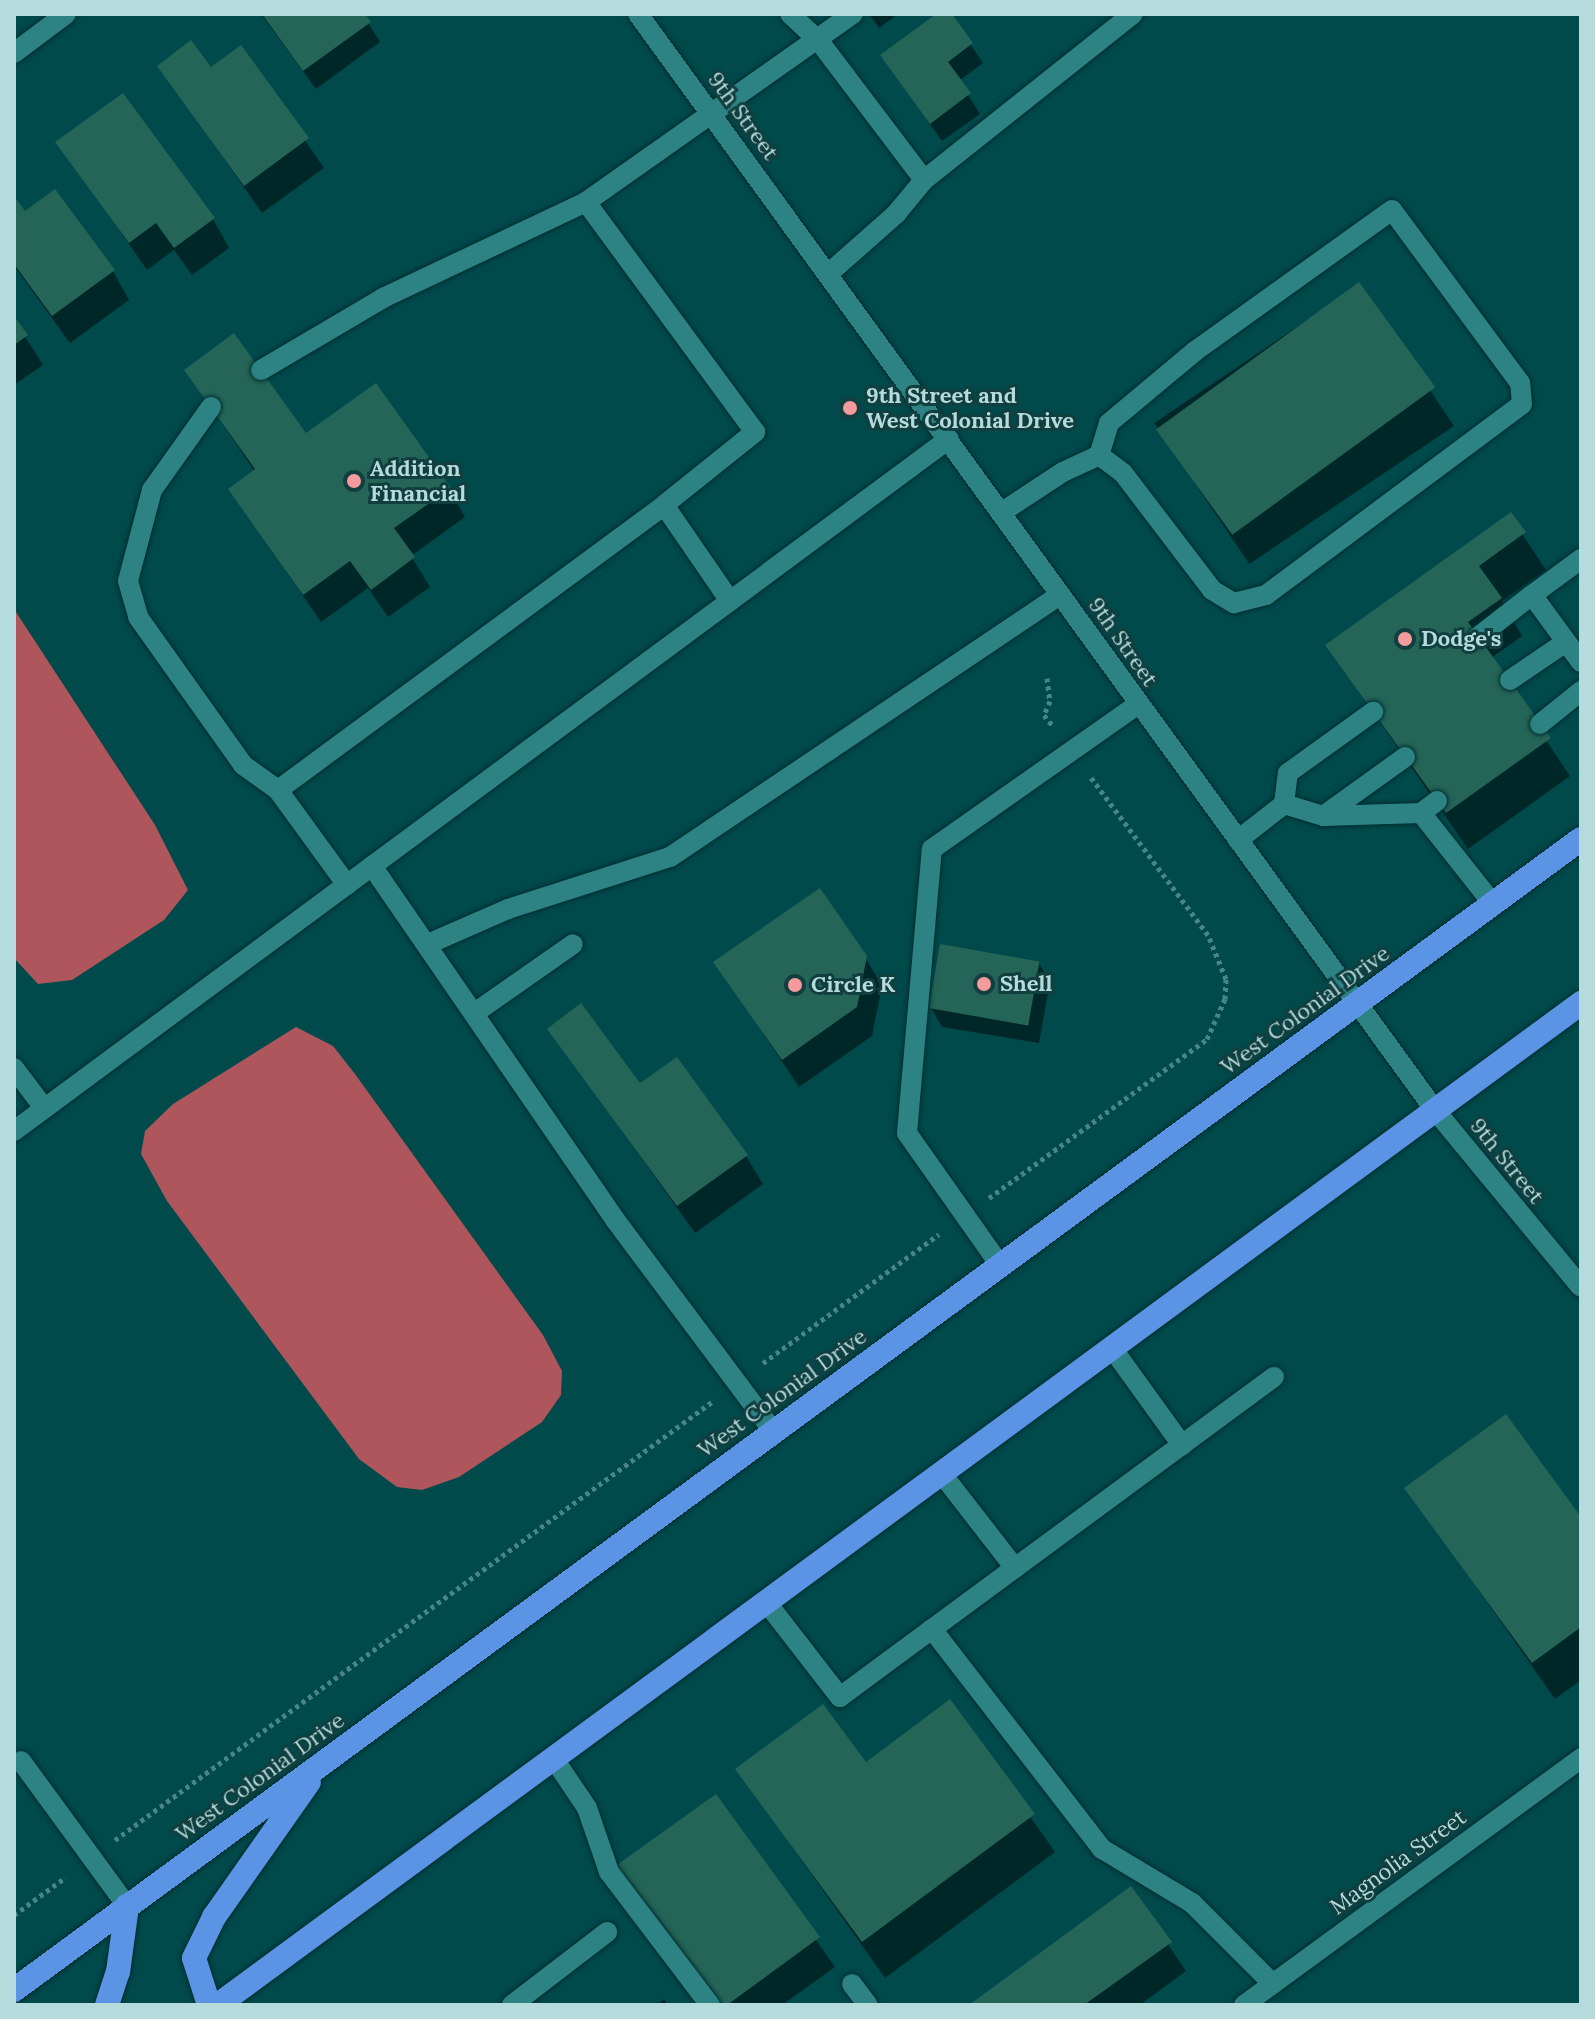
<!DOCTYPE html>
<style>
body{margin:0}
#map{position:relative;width:1595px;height:2019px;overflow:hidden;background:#004a4c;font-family:Lora,serif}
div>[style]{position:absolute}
.water>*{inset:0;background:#af565c}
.shadow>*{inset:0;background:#0007;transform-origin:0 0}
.building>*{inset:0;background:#246558;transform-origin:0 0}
.path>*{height:5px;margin-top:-2.5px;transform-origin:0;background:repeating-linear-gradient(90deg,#498586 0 4px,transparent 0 8px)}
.roads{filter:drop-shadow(0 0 2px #002e2f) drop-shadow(0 0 2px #002e2f)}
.lane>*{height:20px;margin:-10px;padding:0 10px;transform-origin:10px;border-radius:10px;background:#2d8284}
.street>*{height:20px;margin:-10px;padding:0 10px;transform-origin:10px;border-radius:10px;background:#2d8284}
.secondary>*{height:20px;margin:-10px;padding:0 10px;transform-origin:10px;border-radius:10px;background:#2d8284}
.highway>*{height:24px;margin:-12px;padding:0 12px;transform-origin:12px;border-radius:12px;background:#5b94e5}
.dots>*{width:22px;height:22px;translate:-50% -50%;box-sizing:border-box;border:4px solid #113e3f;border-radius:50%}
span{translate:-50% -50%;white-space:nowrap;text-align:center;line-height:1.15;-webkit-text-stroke:6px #113e3f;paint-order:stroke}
.street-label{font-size:22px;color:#b5dbdc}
.poi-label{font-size:22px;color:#b5dbdc;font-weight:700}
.left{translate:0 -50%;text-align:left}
.frame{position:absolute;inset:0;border:16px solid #b5dbdc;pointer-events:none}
</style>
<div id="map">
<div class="water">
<i style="clip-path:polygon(14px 609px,155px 825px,188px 890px,164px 920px,72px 980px,38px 984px,14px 958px)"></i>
<i style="clip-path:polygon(296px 1027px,333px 1046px,355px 1074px,543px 1335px,562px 1371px,561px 1395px,542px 1422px,459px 1477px,422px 1490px,397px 1487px,359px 1459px,167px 1201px,141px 1154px,145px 1131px,173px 1104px)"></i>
</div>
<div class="shadow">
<i style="clip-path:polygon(261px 14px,363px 14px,380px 42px,316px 89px)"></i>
<i style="clip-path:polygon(869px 14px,898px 14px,879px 28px)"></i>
<i style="clip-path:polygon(940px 14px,950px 14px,983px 63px,959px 81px,980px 114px,942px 141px,882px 56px)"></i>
<i style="clip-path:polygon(241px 47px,324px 168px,262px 213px,159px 66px,210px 70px)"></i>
<i style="clip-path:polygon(58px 142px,213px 219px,229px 248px,192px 275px,174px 250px,147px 270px)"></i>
<i style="clip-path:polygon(14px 199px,24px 214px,113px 271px,129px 300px,70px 343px,14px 266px)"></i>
<i style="left:1359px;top:285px;width:170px;height:247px;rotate:56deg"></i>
<i style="clip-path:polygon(14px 319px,43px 365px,14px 385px)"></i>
<i style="clip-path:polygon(186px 370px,306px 436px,449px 489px,465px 517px,411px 556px,430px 587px,388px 617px,368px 588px,321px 622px,230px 490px,255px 472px)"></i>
<i style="clip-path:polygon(1510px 515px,1546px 570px,1502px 601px,1522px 636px,1491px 658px,1570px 776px,1468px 849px,1327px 646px)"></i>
<i style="clip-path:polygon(865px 957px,882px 986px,872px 1036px,799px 1087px,716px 963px)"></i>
<i style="clip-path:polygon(1039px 963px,1050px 982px,1039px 1043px,942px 1027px,931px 1008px)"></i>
<i style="clip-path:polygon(550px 1030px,746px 1156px,763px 1184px,695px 1233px)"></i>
<i style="clip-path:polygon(1407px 1488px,1581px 1520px,1581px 1680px,1555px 1699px)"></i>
<i style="clip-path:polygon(949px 1701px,1055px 1852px,885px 1978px,737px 1769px,865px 1764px)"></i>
<i style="clip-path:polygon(715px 1796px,835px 1967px,782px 2005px,713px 2005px)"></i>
<i style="clip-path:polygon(1130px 1888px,1186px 1971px,1140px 2005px,971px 2005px)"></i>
<i style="clip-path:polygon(664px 1999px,668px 2005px,656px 2005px)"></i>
</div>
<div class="building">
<i style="clip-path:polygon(262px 14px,365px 14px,371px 22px,303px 71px)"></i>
<i style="clip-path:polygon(936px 14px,952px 14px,973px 43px,948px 62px,971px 93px,930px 124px,880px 55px)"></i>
<i style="clip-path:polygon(191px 40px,211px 67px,241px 45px,309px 138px,244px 186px,157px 66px)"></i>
<i style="clip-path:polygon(123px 93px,215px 218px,174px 248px,156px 223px,129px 243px,55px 142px)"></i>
<i style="clip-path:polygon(55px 189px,115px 270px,52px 316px,14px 264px,14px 196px,25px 211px)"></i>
<i style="left:1359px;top:282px;width:130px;height:251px;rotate:54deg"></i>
<i style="clip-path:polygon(14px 316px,28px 335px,14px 345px)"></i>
<i style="clip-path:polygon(234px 333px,306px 433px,376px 383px,451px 488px,394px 528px,415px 557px,371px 590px,350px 561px,303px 595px,228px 489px,255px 469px,184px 370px)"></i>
<i style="clip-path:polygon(1511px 512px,1526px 532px,1479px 566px,1502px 598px,1468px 622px,1551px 738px,1446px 813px,1325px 645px)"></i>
<i style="clip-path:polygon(820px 888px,867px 956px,857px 1007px,782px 1060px,713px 962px)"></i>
<i style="left:940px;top:944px;width:101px;height:65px;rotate:10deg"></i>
<i style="clip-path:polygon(581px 1003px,640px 1083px,677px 1057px,748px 1155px,677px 1206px,547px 1029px)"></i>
<i style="clip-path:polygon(1506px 1414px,1581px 1517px,1581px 1627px,1532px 1663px,1404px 1488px)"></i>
<i style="clip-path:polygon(950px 1699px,1035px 1814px,862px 1942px,735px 1769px,823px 1704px,866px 1762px)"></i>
<i style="clip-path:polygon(716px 1794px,820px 1937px,727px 2005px,715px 2005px,614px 1867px)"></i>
<i style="clip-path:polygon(1131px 1886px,1172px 1942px,1084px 2005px,969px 2005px)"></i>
</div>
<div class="path">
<i style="left:1047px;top:678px;width:23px;rotate:83deg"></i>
<i style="left:1050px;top:701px;width:15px;rotate:113deg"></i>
<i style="left:1044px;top:715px;width:13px;rotate:51deg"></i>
<i style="left:989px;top:1198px;width:270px;rotate:-36.1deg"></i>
<i style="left:1207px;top:1039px;width:44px;rotate:-65.8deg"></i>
<i style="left:1225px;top:999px;width:20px;rotate:-87deg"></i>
<i style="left:1226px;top:979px;width:48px;rotate:-112.2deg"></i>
<i style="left:1208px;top:935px;width:199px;rotate:-126.6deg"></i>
<i style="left:763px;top:1363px;width:218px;rotate:-36.2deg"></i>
<i style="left:115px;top:1840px;width:742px;rotate:-36.28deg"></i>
<i style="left:14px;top:1915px;width:64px;rotate:-36.2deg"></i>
</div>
<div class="roads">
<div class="lane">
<i style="left:790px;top:14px;width:40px;rotate:43deg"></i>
<i style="left:819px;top:41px;width:174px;rotate:52.9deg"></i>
<i style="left:924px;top:180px;width:44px;rotate:129.5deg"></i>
<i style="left:896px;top:214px;width:91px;rotate:138.6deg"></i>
<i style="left:924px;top:180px;width:267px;rotate:-38.5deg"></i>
<i style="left:261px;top:370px;width:142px;rotate:-30.5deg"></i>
<i style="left:383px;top:298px;width:225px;rotate:-25.3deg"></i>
<i style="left:211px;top:407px;width:102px;rotate:125.4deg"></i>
<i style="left:152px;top:490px;width:94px;rotate:104.8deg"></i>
<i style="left:128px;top:581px;width:37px;rotate:74deg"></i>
<i style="left:138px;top:617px;width:181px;rotate:54.6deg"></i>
<i style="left:243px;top:765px;width:43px;rotate:35.5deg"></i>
<i style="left:1002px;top:512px;width:73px;rotate:-33.3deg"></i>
<i style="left:1063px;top:472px;width:40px;rotate:-25deg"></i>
<i style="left:1099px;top:455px;width:30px;rotate:37deg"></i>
<i style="left:1123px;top:473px;width:147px;rotate:52.7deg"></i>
<i style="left:1212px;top:590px;width:26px;rotate:31deg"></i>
<i style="left:1234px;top:603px;width:33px;rotate:-14deg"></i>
<i style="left:1266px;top:595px;width:319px;rotate:-36.7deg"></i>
<i style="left:1522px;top:404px;width:21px;rotate:-95deg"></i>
<i style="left:1520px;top:383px;width:215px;rotate:-126.5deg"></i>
<i style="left:1392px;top:210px;width:244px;rotate:144.4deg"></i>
<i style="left:1194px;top:352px;width:111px;rotate:140.1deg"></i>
<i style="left:1109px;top:423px;width:34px;rotate:107deg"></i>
<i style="left:1532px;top:595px;width:61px;rotate:-36.3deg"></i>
<i style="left:730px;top:601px;width:116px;rotate:-124.5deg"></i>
<i style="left:664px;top:505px;width:117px;rotate:-38.7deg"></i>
<i style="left:755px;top:432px;width:285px;rotate:-126.3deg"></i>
<i style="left:586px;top:202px;width:327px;rotate:-35.2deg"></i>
<i style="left:1478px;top:637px;width:68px;rotate:-37.9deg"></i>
<i style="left:1532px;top:595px;width:83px;rotate:53.8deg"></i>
<i style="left:1510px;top:680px;width:68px;rotate:-34.2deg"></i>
<i style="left:1540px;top:724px;width:53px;rotate:-38.8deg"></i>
<i style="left:1284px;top:804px;width:31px;rotate:-83deg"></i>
<i style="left:1288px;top:773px;width:105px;rotate:-35.7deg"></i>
<i style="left:1421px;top:813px;width:116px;rotate:51.6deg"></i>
<i style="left:1323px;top:816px;width:101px;rotate:-35.7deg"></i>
<i style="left:1238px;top:840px;width:58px;rotate:-38deg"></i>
<i style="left:1284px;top:804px;width:41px;rotate:17.1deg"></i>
<i style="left:1323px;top:816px;width:98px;rotate:-1.8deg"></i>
<i style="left:1421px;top:813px;width:20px;rotate:-37deg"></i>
<i style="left:372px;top:866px;width:431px;rotate:55.5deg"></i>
<i style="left:616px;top:1221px;width:264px;rotate:53.2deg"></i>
<i style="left:347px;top:885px;width:117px;rotate:-126deg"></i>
<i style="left:278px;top:790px;width:480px;rotate:-36.4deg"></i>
<i style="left:428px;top:944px;width:87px;rotate:-23.6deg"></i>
<i style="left:508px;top:909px;width:170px;rotate:-17.8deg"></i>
<i style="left:670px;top:857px;width:470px;rotate:-33.9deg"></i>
<i style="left:476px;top:1012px;width:118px;rotate:-35deg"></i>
<i style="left:14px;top:1068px;width:50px;rotate:53.1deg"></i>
<i style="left:14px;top:1131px;width:1163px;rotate:-36.51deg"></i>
<i style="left:1000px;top:1265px;width:161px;rotate:-125.2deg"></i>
<i style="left:907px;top:1133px;width:285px;rotate:-85deg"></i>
<i style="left:932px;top:849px;width:252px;rotate:-35.1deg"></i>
<i style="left:1112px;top:1348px;width:120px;rotate:54.2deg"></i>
<i style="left:942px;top:1474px;width:119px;rotate:52.2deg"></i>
<i style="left:767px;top:1603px;width:119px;rotate:52.2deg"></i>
<i style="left:840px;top:1697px;width:114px;rotate:-36.5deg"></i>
<i style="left:554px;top:1759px;width:59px;rotate:56deg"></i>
<i style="left:587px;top:1808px;width:68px;rotate:71deg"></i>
<i style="left:609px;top:1872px;width:167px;rotate:52.8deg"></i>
<i style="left:21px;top:1761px;width:180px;rotate:53.8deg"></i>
<i style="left:852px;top:1984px;width:26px;rotate:53deg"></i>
<i style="left:1273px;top:1984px;width:115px;rotate:-135deg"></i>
<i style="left:1192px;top:1903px;width:105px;rotate:-149deg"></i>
<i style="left:1102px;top:1849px;width:278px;rotate:-127.7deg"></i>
<i style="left:932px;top:1629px;width:425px;rotate:-36.4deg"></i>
<i style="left:512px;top:2005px;width:120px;rotate:-37.5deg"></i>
</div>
<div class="street">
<i style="left:14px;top:53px;width:65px;rotate:-36.9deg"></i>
<i style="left:1435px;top:1110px;width:229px;rotate:50.5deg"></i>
<i style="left:1244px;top:2005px;width:418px;rotate:-36.2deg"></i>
</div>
<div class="secondary">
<i style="left:638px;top:14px;width:1355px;rotate:53.98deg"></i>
</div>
<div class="highway">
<i style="left:14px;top:1990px;width:1944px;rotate:-36.3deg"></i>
<i style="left:107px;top:2005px;width:35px;rotate:-72deg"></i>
<i style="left:118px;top:1972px;width:67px;rotate:-82.2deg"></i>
<i style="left:209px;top:2005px;width:49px;rotate:-107.7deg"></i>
<i style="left:194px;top:1958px;width:46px;rotate:-64deg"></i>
<i style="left:214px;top:1917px;width:165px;rotate:-54.9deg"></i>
<i style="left:218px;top:2005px;width:1692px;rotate:-36.32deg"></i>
</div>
</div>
<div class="dots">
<i style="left:850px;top:408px;background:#f59b9e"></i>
<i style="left:354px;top:481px;background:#f59b9e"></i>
<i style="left:1405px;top:639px;background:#f59b9e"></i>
<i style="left:984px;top:984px;background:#f59b9e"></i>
<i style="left:795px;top:985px;background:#f59b9e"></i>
</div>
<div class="street-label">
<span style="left:743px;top:116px;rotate:54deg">9th Street</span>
<span style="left:1123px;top:642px;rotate:55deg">9th Street</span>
<span style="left:1305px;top:1010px;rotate:-36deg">West Colonial Drive</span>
<span style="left:1507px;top:1161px;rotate:51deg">9th Street</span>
<span style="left:782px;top:1393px;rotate:-36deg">West Colonial Drive</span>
<span style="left:260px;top:1777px;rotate:-36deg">West Colonial Drive</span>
<span style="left:1398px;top:1862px;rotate:-36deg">Magnolia Street</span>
</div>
<div class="poi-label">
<span class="left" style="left:866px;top:408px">9th Street and<br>West Colonial Drive</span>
<span class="left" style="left:370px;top:481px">Addition<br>Financial</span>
<span class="left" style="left:1421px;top:639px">Dodge's</span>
<span class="left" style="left:1000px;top:984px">Shell</span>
<span class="left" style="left:811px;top:985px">Circle K</span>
</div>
<div class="frame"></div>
</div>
